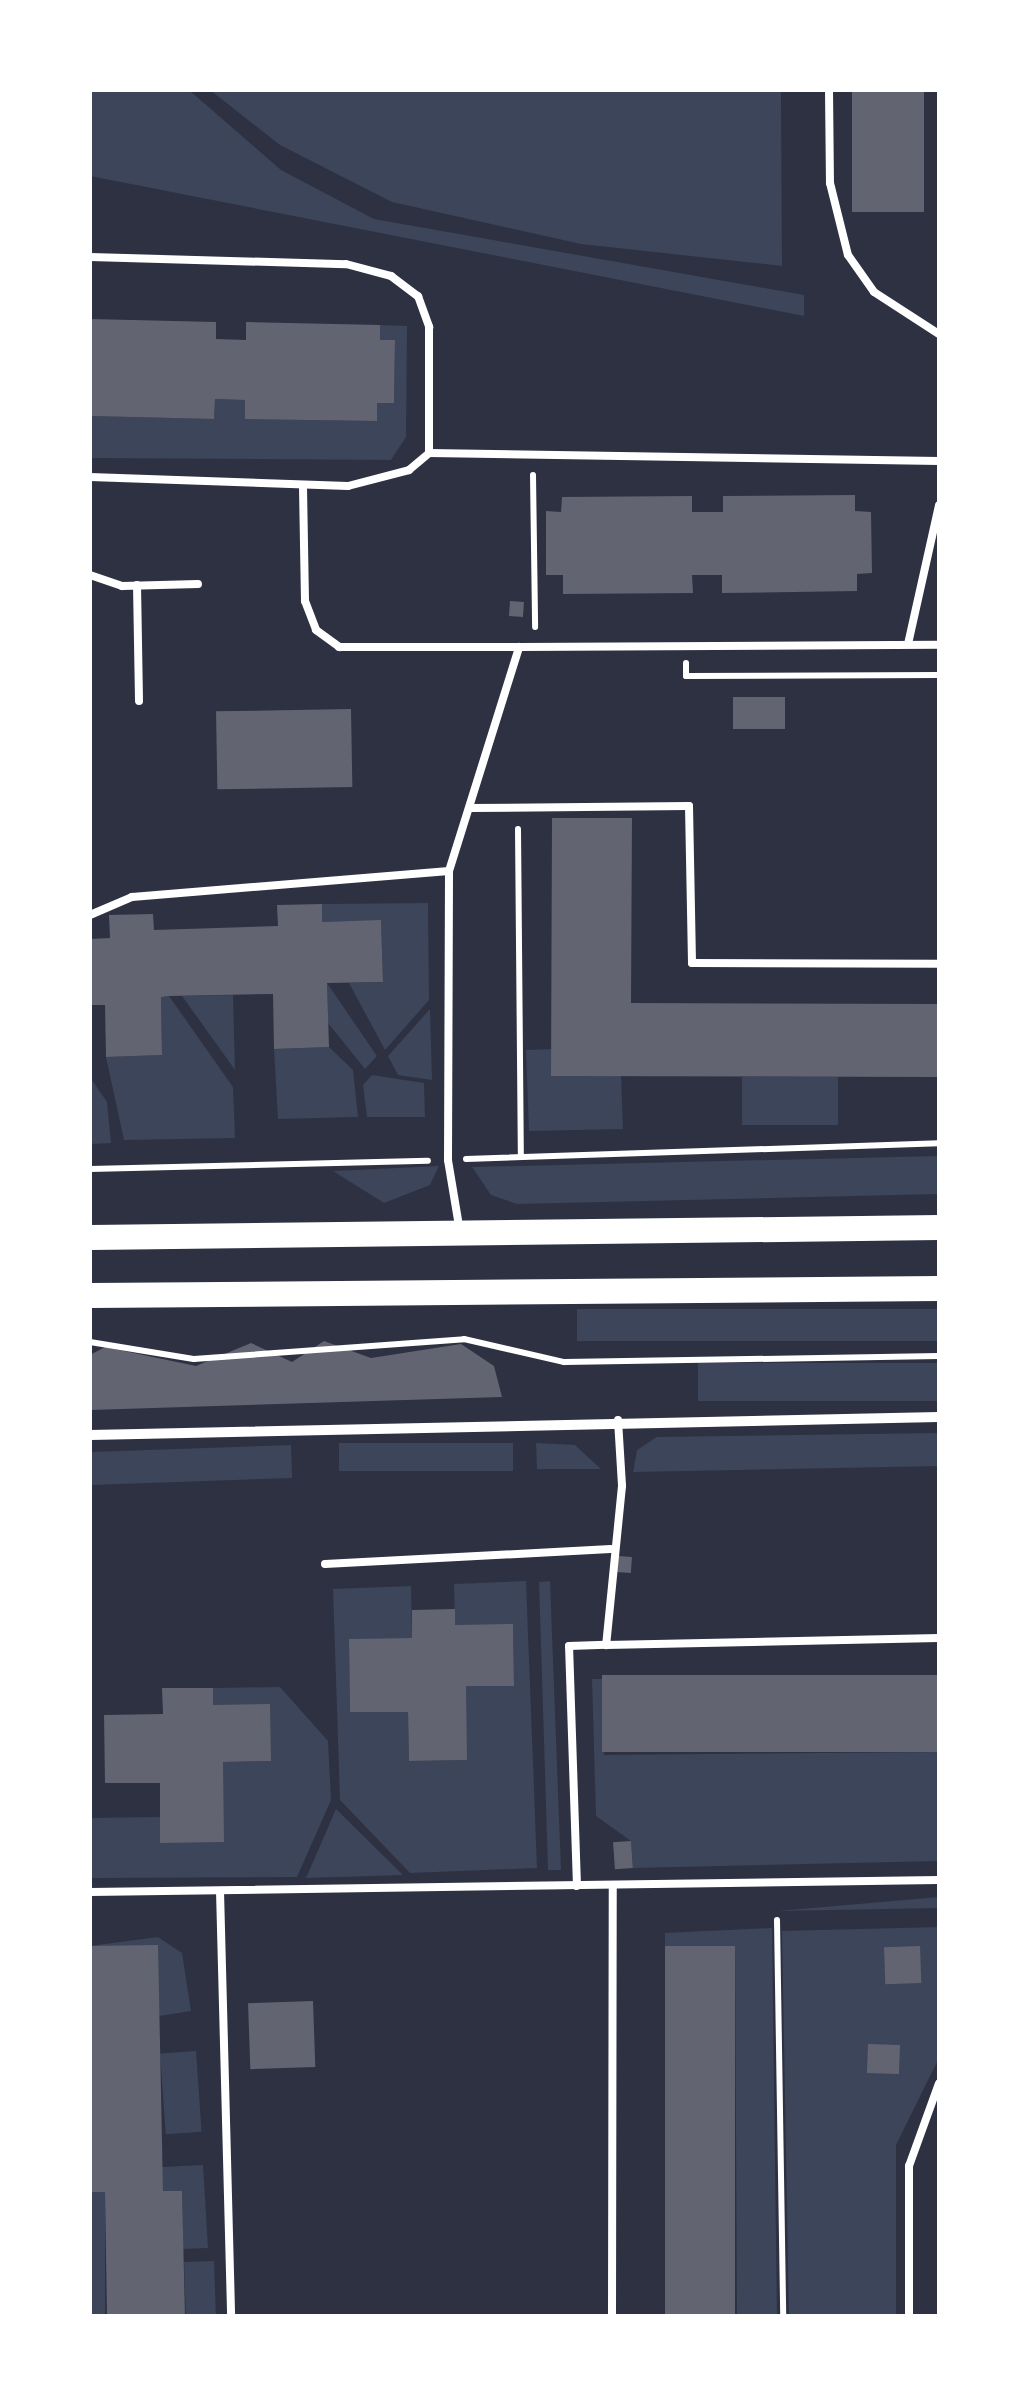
<!DOCTYPE html>
<style>
body{margin:0}
#map{position:relative;width:1029px;height:2406px;overflow:hidden;background:#2d3142;font-family:Lato,sans-serif}
div>[style]{position:absolute}
.green>*{inset:0;background:#3c4559;transform-origin:0 0}
.building>*{inset:0;background:#626471;transform-origin:0 0}
.path>*{height:6px;margin:-3px;padding:0 3px;transform-origin:3px;border-radius:3px;background:#fff}
.service>*{height:8px;margin:-4px;padding:0 4px;transform-origin:4px;border-radius:4px;background:#fff}
.minor>*{height:10px;margin:-5px;padding:0 5px;transform-origin:5px;border-radius:5px;background:#fff}
.primary>*{height:25px;margin:-12.5px;padding:0 12.5px;transform-origin:12.5px;border-radius:12.5px;background:#fff}
span{translate:-50% -50%;white-space:nowrap;text-align:center;line-height:1.15;-webkit-text-stroke:10px #fff;paint-order:stroke}
.frame{position:absolute;inset:0;border:92px solid #fff;pointer-events:none}
</style>
<div id="map">
<div class="green">
<i style="clip-path:polygon(90px 90px,189px 90px,281px 170px,374px 219px,804px 295px,804px 316px,90px 176px)"></i>
<i style="clip-path:polygon(210px 90px,781px 90px,782px 266px,581px 244px,392px 202px,280px 145px)"></i>
<i style="clip-path:polygon(380px 325px,407px 326px,406px 437px,391px 460px,90px 458px,90px 416px,214px 419px,215px 399px,245px 400px,245px 419px,376px 421px,377px 403px,394px 402px,395px 341px,380px 340px)"></i>
<i style="clip-path:polygon(428px 903px,429px 1000px,385px 1050px,349px 983px,383px 982px,381px 921px,322px 922px,322px 904px)"></i>
<i style="clip-path:polygon(327px 983px,377px 1056px,365px 1069px,328px 1023px)"></i>
<i style="clip-path:polygon(233px 995px,235px 1070px,182px 996px)"></i>
<i style="clip-path:polygon(169px 996px,233px 1087px,235px 1138px,124px 1140px,106px 1057px,162px 1055px,161px 997px)"></i>
<i style="clip-path:polygon(430px 1009px,432px 1080px,398px 1075px,388px 1056px)"></i>
<i style="clip-path:polygon(329px 1047px,353px 1070px,358px 1117px,278px 1119px,274px 1049px)"></i>
<i style="clip-path:polygon(551px 1049px,552px 1076px,621px 1076px,623px 1129px,529px 1131px,526px 1050px)"></i>
<i style="clip-path:polygon(372px 1075px,424px 1083px,425px 1117px,367px 1117px,363px 1085px)"></i>
<i style="clip-path:polygon(90px 1077px,107px 1102px,111px 1143px,90px 1144px)"></i>
<i style="left:742px;top:1077px;width:96px;height:48px"></i>
<i style="clip-path:polygon(939px 1156px,938px 1194px,517px 1204px,491px 1195px,472px 1167px)"></i>
<i style="clip-path:polygon(439px 1166px,430px 1185px,384px 1203px,333px 1171px)"></i>
<i style="left:939px;top:1309px;width:32px;height:362px;rotate:90deg"></i>
<i style="left:939px;top:1363px;width:38px;height:241px;rotate:90deg"></i>
<i style="clip-path:polygon(939px 1433px,939px 1466px,633px 1472px,637px 1450px,657px 1437px)"></i>
<i style="left:513px;top:1443px;width:28px;height:174px;rotate:90deg"></i>
<i style="clip-path:polygon(536px 1443px,575px 1445px,601px 1469px,537px 1469px)"></i>
<i style="left:291px;top:1445px;width:33px;height:201px;rotate:88deg"></i>
<i style="clip-path:polygon(526px 1581px,537px 1868px,410px 1873px,340px 1800px,333px 1589px,411px 1586px,412px 1638px,349px 1640px,350px 1712px,408px 1712px,409px 1761px,466px 1760px,466px 1686px,514px 1683px,513px 1625px,455px 1625px,454px 1584px)"></i>
<i style="clip-path:polygon(550px 1581px,561px 1870px,548px 1870px,539px 1582px)"></i>
<i style="clip-path:polygon(592px 1679px,602px 1679px,604px 1755px,939px 1752px,939px 1861px,633px 1868px,631px 1841px,596px 1816px)"></i>
<i style="clip-path:polygon(280px 1687px,328px 1741px,331px 1800px,297px 1877px,90px 1878px,90px 1818px,160px 1817px,161px 1843px,223px 1762px,270px 1761px,270px 1705px,213px 1705px,213px 1688px)"></i>
<i style="clip-path:polygon(336px 1809px,403px 1875px,306px 1878px)"></i>
<i style="clip-path:polygon(939px 1897px,939px 1908px,778px 1911px)"></i>
<i style="clip-path:polygon(939px 1927px,939px 2058px,896px 2145px,896px 2316px,789px 2316px,782px 1931px)"></i>
<i style="clip-path:polygon(772px 1928px,777px 2316px,737px 2316px,735px 1946px,665px 1946px,665px 1933px)"></i>
<i style="clip-path:polygon(158px 1937px,182px 1953px,191px 2011px,159px 2016px,90px 1946px)"></i>
<i style="left:196px;top:2051px;width:81px;height:36px;rotate:86deg"></i>
<i style="clip-path:polygon(203px 2165px,208px 2248px,183px 2249px,182px 2191px,163px 2191px,162px 2167px)"></i>
<i style="left:90px;top:2192px;width:15px;height:124px"></i>
<i style="left:214px;top:2261px;width:55px;height:30px;rotate:88deg"></i>
</div>
<div class="building">
<i style="left:852px;top:90px;width:72px;height:122px"></i>
<i style="clip-path:polygon(90px 319px,216px 322px,216px 339px,246px 340px,246px 322px,380px 325px,380px 340px,395px 340px,394px 403px,377px 403px,377px 421px,245px 419px,245px 400px,215px 399px,214px 419px,90px 416px)"></i>
<i style="clip-path:polygon(855px 495px,855px 511px,871px 512px,872px 573px,857px 574px,857px 591px,722px 593px,722px 575px,692px 575px,693px 593px,563px 594px,563px 575px,546px 575px,546px 511px,561px 512px,562px 497px,692px 496px,692px 512px,723px 512px,723px 496px)"></i>
<i style="left:510px;top:601px;width:14px;height:15px;rotate:4deg"></i>
<i style="left:733px;top:697px;width:52px;height:32px"></i>
<i style="left:351px;top:709px;width:78px;height:135px;rotate:89deg"></i>
<i style="clip-path:polygon(552px 818px,632px 818px,631px 1003px,939px 1004px,939px 1077px,551px 1076px)"></i>
<i style="clip-path:polygon(322px 904px,322px 922px,381px 920px,383px 982px,327px 983px,329px 1047px,274px 1049px,273px 994px,169px 996px,161px 997px,162px 1055px,106px 1057px,105px 1005px,90px 1005px,90px 939px,110px 938px,109px 915px,153px 914px,154px 930px,278px 926px,277px 905px)"></i>
<i style="clip-path:polygon(324px 1341px,371px 1358px,461px 1344px,494px 1366px,502px 1397px,90px 1410px,90px 1355px,105px 1347px,196px 1366px,251px 1343px,292px 1362px)"></i>
<i style="left:618px;top:1556px;width:14px;height:16px;rotate:4deg"></i>
<i style="clip-path:polygon(455px 1609px,455px 1625px,513px 1624px,514px 1686px,466px 1686px,467px 1760px,409px 1761px,408px 1712px,350px 1712px,349px 1639px,412px 1638px,412px 1610px)"></i>
<i style="left:939px;top:1675px;width:77px;height:337px;rotate:90deg"></i>
<i style="clip-path:polygon(162px 1688px,213px 1688px,213px 1705px,270px 1704px,271px 1761px,223px 1762px,224px 1842px,160px 1843px,160px 1783px,105px 1783px,104px 1715px,163px 1714px)"></i>
<i style="left:631px;top:1841px;width:27px;height:18px;rotate:86deg"></i>
<i style="clip-path:polygon(158px 1945px,163px 2191px,182px 2191px,185px 2316px,107px 2316px,105px 2192px,90px 2192px,90px 1946px)"></i>
<i style="left:665px;top:1946px;width:70px;height:370px"></i>
<i style="left:920px;top:1946px;width:37px;height:36px;rotate:88deg"></i>
<i style="left:313px;top:2001px;width:66px;height:65px;rotate:88deg"></i>
<i style="left:868px;top:2044px;width:32px;height:29px;rotate:2deg"></i>
</div>
<div class="path">
<i style="left:533px;top:475px;width:152px;rotate:89.2deg"></i>
<i style="left:686px;top:663px;width:13px;rotate:90deg"></i>
<i style="left:686px;top:676px;width:253px;rotate:-0.2deg"></i>
<i style="left:518px;top:829px;width:327px;rotate:89.5deg"></i>
<i style="left:466px;top:1159px;width:473px;rotate:-1.9deg"></i>
<i style="left:90px;top:1169px;width:338px;rotate:-1.4deg"></i>
<i style="left:90px;top:1342px;width:105px;rotate:9.3deg"></i>
<i style="left:194px;top:1359px;width:271px;rotate:-4.2deg"></i>
<i style="left:464px;top:1339px;width:103px;rotate:13deg"></i>
<i style="left:564px;top:1362px;width:375px;rotate:-0.9deg"></i>
<i style="left:777px;top:1920px;width:396px;rotate:89.1deg"></i>
</div>
<div class="service">
<i style="left:829px;top:90px;width:93px;rotate:89.4deg"></i>
<i style="left:830px;top:183px;width:74px;rotate:76deg"></i>
<i style="left:848px;top:255px;width:45px;rotate:54.9deg"></i>
<i style="left:874px;top:292px;width:77px;rotate:32.9deg"></i>
<i style="left:90px;top:257px;width:256px;rotate:1.6deg"></i>
<i style="left:346px;top:264px;width:47px;rotate:14.9deg"></i>
<i style="left:391px;top:276px;width:34px;rotate:37deg"></i>
<i style="left:418px;top:296px;width:33px;rotate:70deg"></i>
<i style="left:429px;top:327px;width:126px;rotate:90deg"></i>
<i style="left:90px;top:477px;width:258px;rotate:2deg"></i>
<i style="left:348px;top:486px;width:63px;rotate:-14.7deg"></i>
<i style="left:409px;top:470px;width:26px;rotate:-40deg"></i>
<i style="left:429px;top:453px;width:510px;rotate:0.9deg"></i>
<i style="left:303px;top:487px;width:114px;rotate:89deg"></i>
<i style="left:305px;top:601px;width:31px;rotate:69deg"></i>
<i style="left:316px;top:630px;width:29px;rotate:36deg"></i>
<i style="left:339px;top:647px;width:180px"></i>
<i style="left:90px;top:575px;width:34px;rotate:19deg"></i>
<i style="left:122px;top:586px;width:76px;rotate:-1.5deg"></i>
<i style="left:137px;top:585px;width:116px;rotate:89deg"></i>
<i style="left:908px;top:644px;width:142px;rotate:-77.4deg"></i>
<i style="left:470px;top:808px;width:219px;rotate:-0.5deg"></i>
<i style="left:689px;top:806px;width:157px;rotate:88.9deg"></i>
<i style="left:692px;top:963px;width:247px;rotate:0.2deg"></i>
<i style="left:90px;top:915px;width:46px;rotate:-23.2deg"></i>
<i style="left:132px;top:897px;width:318px;rotate:-4.7deg"></i>
<i style="left:459px;top:1226px;width:67px;rotate:-99.5deg"></i>
<i style="left:448px;top:1160px;width:289px;rotate:-89.8deg"></i>
<i style="left:449px;top:871px;width:235px;rotate:-72.6deg"></i>
<i style="left:519px;top:647px;width:420px;rotate:-0.3deg"></i>
<i style="left:618px;top:1420px;width:66px;rotate:86.5deg"></i>
<i style="left:622px;top:1486px;width:160px;rotate:95.7deg"></i>
<i style="left:606px;top:1645px;width:333px;rotate:-1.2deg"></i>
<i style="left:325px;top:1564px;width:286px;rotate:-3deg"></i>
<i style="left:577px;top:1886px;width:240px;rotate:-91.9deg"></i>
<i style="left:569px;top:1646px;width:37px;rotate:-2deg"></i>
<i style="left:220px;top:1891px;width:425px;rotate:88.5deg"></i>
<i style="left:90px;top:1892px;width:849px;rotate:-0.81deg"></i>
<i style="left:612px;top:2316px;width:429px;rotate:-89.9deg"></i>
<i style="left:909px;top:2316px;width:150px;rotate:-90deg"></i>
<i style="left:909px;top:2166px;width:88px;rotate:-70.1deg"></i>
</div>
<div class="minor">
<i style="left:90px;top:1435px;width:849px;rotate:-1.21deg"></i>
</div>
<div class="primary">
<i style="left:90px;top:1237px;width:849px;rotate:-0.67deg"></i>
<i style="left:90px;top:1295px;width:849px;rotate:-0.47deg"></i>
</div>
<div class="frame"></div>
</div>
